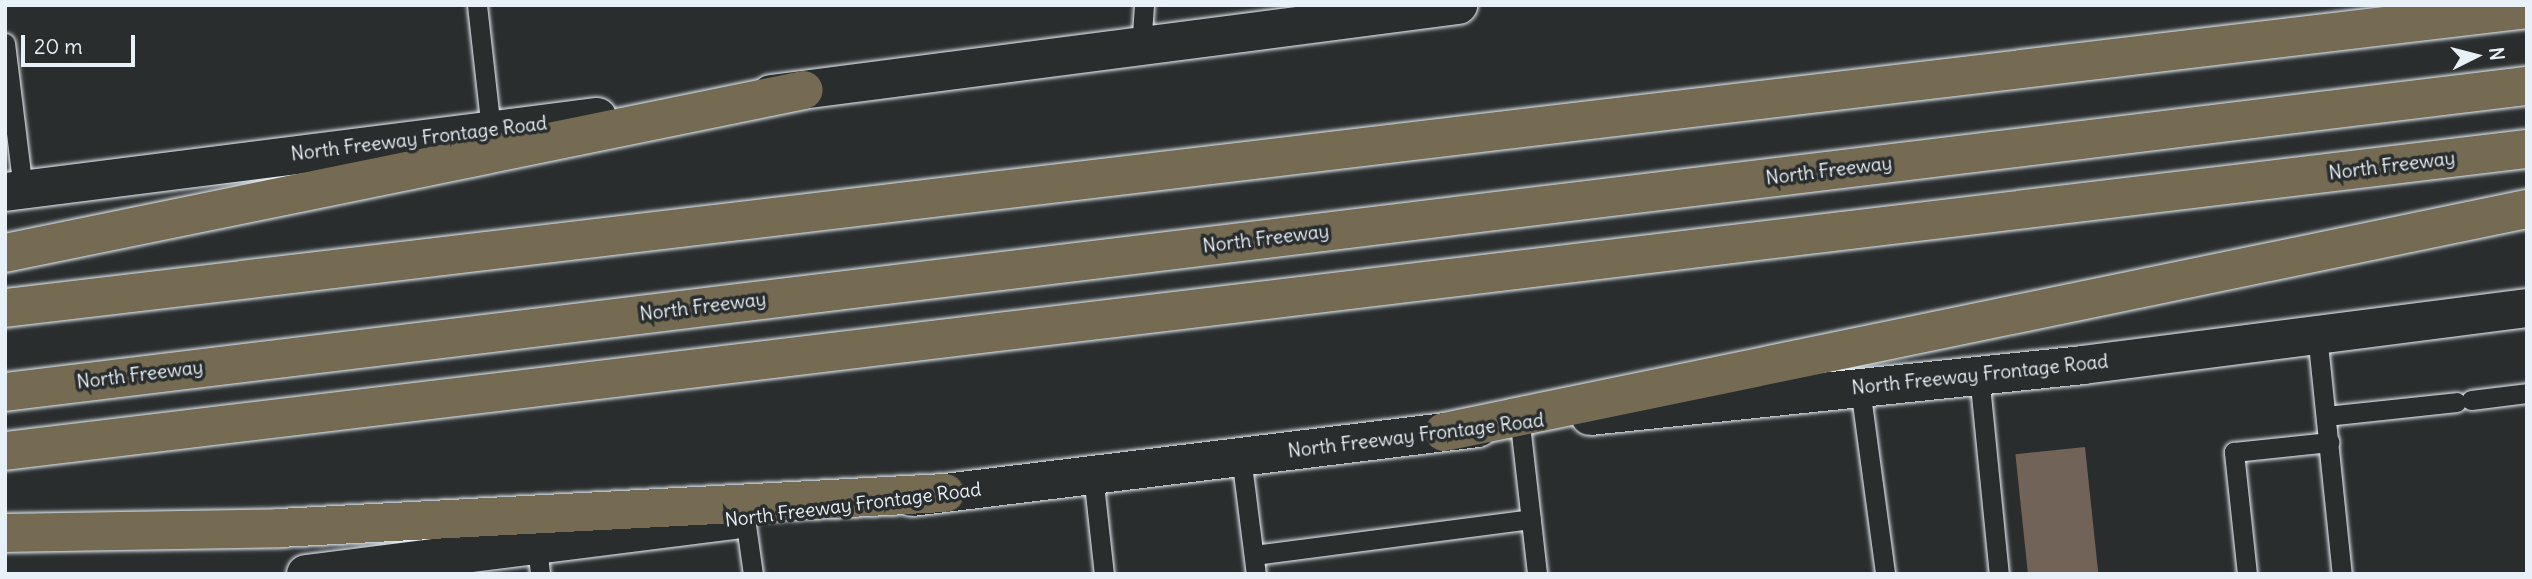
<!DOCTYPE html>
<style>
body{margin:0}
#map{position:relative;width:2532px;height:579px;overflow:hidden;background:#2a2d2e;font-family:Delius,sans-serif}
div>[style]{position:absolute}
.building>*{inset:0;background:#716357;transform-origin:0 0}
.roads{filter:drop-shadow(0 0 2px #e8f1f8) drop-shadow(0 0 2px #e8f1f8)}
.lane>*{height:19px;margin:-9.5px;padding:0 9.5px;transform-origin:9.5px;border-radius:9.5px;background:#2a2d2e}
.secondary>*{height:38px;margin:-19px;padding:0 19px;transform-origin:19px;border-radius:19px;background:#2a2d2e}
.highway>*{height:38px;margin:-19px;padding:0 19px;transform-origin:19px;border-radius:19px;background:#746b52}
span{translate:-50% -50%;white-space:nowrap;text-align:center;line-height:1.15;-webkit-text-stroke:7px #2a2d2e;paint-order:stroke}
.street-label{font-size:19px;color:#e8f1f8}
.frame{position:absolute;inset:0;border:7px solid #e8f1f8;pointer-events:none}
.north{position:absolute;left:2441px;top:21px;width:70px;height:70px;-webkit-text-stroke:5px #2a2d2e;paint-order:stroke;rotate:84deg;font-size:19px;font-weight:700;line-height:28px;text-align:center;color:#e8f1f8}
.north::after{content:'';display:block;margin:auto;width:24px;height:32px;background:#e8f1f8;clip-path:polygon(50% 0,100% 100%,50% 72%,0 100%)}
.scale{position:absolute;left:21px;top:35px;width:114px;height:32px;box-sizing:border-box;border:4px solid #e8f1f8;border-top:0;padding-left:9px;font-size:21px;line-height:24px;white-space:nowrap;color:#e8f1f8;-webkit-text-stroke:5px #2a2d2e;paint-order:stroke}
</style>
<div id="map">
<div class="building">
<i style="left:2085px;top:447px;width:128px;height:70px;rotate:84deg"></i>
</div>
<div class="roads">
<div class="lane">
<i style="left:477px;top:5px;width:126px;rotate:83.6deg"></i>
<i style="left:5px;top:43px;width:148px;rotate:83deg"></i>
<i style="left:1141px;top:47px;width:42px;rotate:-85.9deg"></i>
<i style="left:2317px;top:334px;width:241px;rotate:84.1deg"></i>
<i style="left:1979px;top:375px;width:200px;rotate:84.3deg"></i>
<i style="left:1860px;top:388px;width:188px;rotate:82.3deg"></i>
<i style="left:2471px;top:400px;width:56px;rotate:-7.1deg"></i>
<i style="left:2326px;top:416px;width:131px;rotate:-6.1deg"></i>
<i style="left:1520px;top:424px;width:151px;rotate:83.5deg"></i>
<i style="left:1241px;top:456px;width:119px;rotate:82.8deg"></i>
<i style="left:1093px;top:475px;width:100px;rotate:83.7deg"></i>
<i style="left:745px;top:518px;width:57px;rotate:81.9deg"></i>
<i style="left:537px;top:545px;width:29px;rotate:84deg"></i>
<i style="left:1254px;top:555px;width:279px;rotate:-7.4deg"></i>
<i style="left:2247px;top:574px;width:123px;rotate:-96.1deg"></i>
<i style="left:2234px;top:452px;width:96px;rotate:-6deg"></i>
</div>
<div class="secondary">
<i style="left:771px;top:94px;width:693px;rotate:-7.38deg"></i>
<i style="left:5px;top:192px;width:597px;rotate:-7.22deg"></i>
<i style="left:1590px;top:416px;width:496px;rotate:-5.9deg"></i>
<i style="left:2083px;top:365px;width:448px;rotate:-7.3deg"></i>
<i style="left:912px;top:497px;width:570px;rotate:-6.95deg"></i>
<i style="left:306px;top:574px;width:432px;rotate:-7.2deg"></i>
</div>
<div class="highway">
<i style="left:5px;top:253px;width:815px;rotate:-11.53deg"></i>
<i style="left:5px;top:308px;width:2540px;rotate:-6.76deg"></i>
<i style="left:5px;top:392px;width:2540px;rotate:-6.92deg"></i>
<i style="left:1444px;top:432px;width:1106px;rotate:-11.64deg"></i>
<i style="left:5px;top:451px;width:2540px;rotate:-6.83deg"></i>
<i style="left:5px;top:533px;width:274px;rotate:-1deg"></i>
<i style="left:279px;top:528px;width:667px;rotate:-3.01deg"></i>
</div>
</div>
<div class="street-label">
<span style="left:419px;top:139px;rotate:-7deg">North Freeway Frontage Road</span>
<span style="left:2392px;top:166px;rotate:-7deg">North Freeway</span>
<span style="left:1829px;top:171px;rotate:-7deg">North Freeway</span>
<span style="left:1266px;top:239px;rotate:-7deg">North Freeway</span>
<span style="left:703px;top:307px;rotate:-7deg">North Freeway</span>
<span style="left:140px;top:375px;rotate:-7deg">North Freeway</span>
<span style="left:1980px;top:375px;rotate:-6deg">North Freeway Frontage Road</span>
<span style="left:1416px;top:436px;rotate:-7deg">North Freeway Frontage Road</span>
<span style="left:853px;top:505px;rotate:-7deg">North Freeway Frontage Road</span>
</div>
<div class="frame"></div>
<div class="north">N</div>
<div class="scale">20 m</div>
</div>
